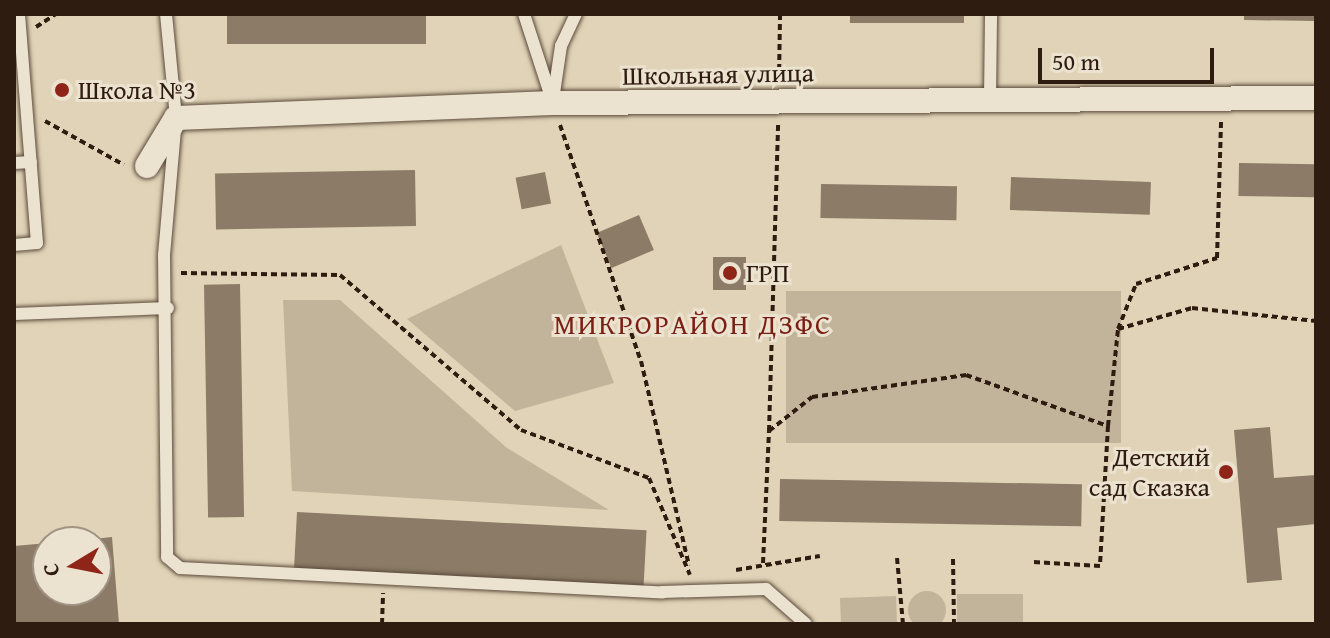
<!DOCTYPE html>
<meta charset="utf-8">
<style>
body{margin:0}
#map{position:relative;width:1330px;height:638px;overflow:hidden;background:#e0d3b7;font-family:"Gentium Book Plus",serif}
div>[style]{position:absolute}
.green>*{inset:0;background:#c2b49b;transform-origin:0 0}
.round{border-radius:50%}
.building>*{inset:0;background:#8b7b67;transform-origin:0 0}
.path>*{height:4px;margin-top:-2px;transform-origin:0;background:repeating-linear-gradient(90deg,#2f1c11 0 6px,transparent 0 10px)}
.roads{filter:drop-shadow(0 0 2px #5b4a3a) drop-shadow(0 0 2px #5b4a3a)}
.service>*{height:12px;margin:-6px;padding:0 6px;transform-origin:6px;border-radius:6px;background:#ebe2d0}
.minor>*{height:24px;margin:-12px;padding:0 12px;transform-origin:12px;border-radius:12px;background:#ebe2d0}
.dots>*{width:22px;height:22px;translate:-50% -50%;box-sizing:border-box;border:4px solid #ebe2d0;border-radius:50%}
span{translate:-50% -50%;white-space:nowrap;text-align:center;line-height:1.15;-webkit-text-stroke:6px #ebe2d0;paint-order:stroke}
.street-label{font-size:26px;color:#2f1c11}
.poi-label{font-size:26px;color:#2f1c11}
.left{translate:0 -50%;text-align:left}
.right{translate:-100% -50%;text-align:right}
.neighbourhood-label{font-size:28px;color:#7a1f14;letter-spacing:2px}
.frame{position:absolute;inset:0;border:16px solid #2f1c11;pointer-events:none}
.north{position:absolute;left:32px;top:526px;width:80px;height:80px;box-sizing:border-box;background:#ebe2d0;border:2px solid #a09384;border-radius:50%;rotate:260deg;font-size:22px;font-weight:700;line-height:32px;text-align:center;color:#2f1c11}
.north::after{content:'';display:block;margin:auto;width:28px;height:36px;background:#8f2418;clip-path:polygon(50% 0,100% 100%,50% 72%,0 100%)}
.scale{position:absolute;left:1038px;top:48px;width:176px;height:36px;box-sizing:border-box;border:4px solid #2f1c11;border-top:0;padding-left:10px;font-size:24px;line-height:28px;white-space:nowrap;color:#2f1c11;-webkit-text-stroke:6px #ebe2d0;paint-order:stroke}
</style>
<div id="map">
<div class="green">
<i style="clip-path:polygon(561px 245px,614px 383px,515px 411px,407px 319px)"></i>
<i style="left:786px;top:291px;width:335px;height:152px"></i>
<i style="clip-path:polygon(283px 300px,340px 300px,507px 448px,609px 510px,292px 491px)"></i>
<i class="round" style="left:908px;top:591px;width:38px;height:38px"></i>
<i style="left:957px;top:594px;width:66px;height:30px"></i>
<i style="left:896px;top:596px;width:28px;height:56px;rotate:88deg"></i>
</div>
<div class="building">
<i style="left:227px;top:14px;width:199px;height:30px"></i>
<i style="left:850px;top:14px;width:114px;height:9px"></i>
<i style="clip-path:polygon(1244px 14px,1316px 14px,1316px 21px,1244px 20px)"></i>
<i style="left:1239px;top:163px;width:77px;height:33px;rotate:1deg"></i>
<i style="left:415px;top:170px;width:56px;height:200px;rotate:89deg"></i>
<i style="left:545px;top:172px;width:32px;height:30px;rotate:79deg"></i>
<i style="left:1011px;top:177px;width:140px;height:33px;rotate:2deg"></i>
<i style="left:821px;top:184px;width:136px;height:34px;rotate:1deg"></i>
<i style="left:639px;top:215px;width:38px;height:46px;rotate:67deg"></i>
<i style="left:713px;top:257px;width:33px;height:33px"></i>
<i style="left:240px;top:284px;width:233px;height:36px;rotate:89deg"></i>
<i style="clip-path:polygon(1270px 427px,1274px 478px,1316px 475px,1316px 524px,1277px 528px,1282px 580px,1247px 583px,1234px 430px)"></i>
<i style="left:780px;top:479px;width:302px;height:42px;rotate:1deg"></i>
<i style="left:297px;top:512px;width:350px;height:57px;rotate:3deg"></i>
<i style="clip-path:polygon(112px 537px,119px 624px,14px 624px,14px 546px,48px 543px,48px 590px,96px 590px,96px 542px,85px 540px)"></i>
</div>
<div class="path">
<i style="left:36px;top:27px;width:24px;rotate:-33deg"></i>
<i style="left:779px;top:80px;width:66px;rotate:-89.1deg"></i>
<i style="left:45px;top:121px;width:90px;rotate:29.1deg"></i>
<i style="left:560px;top:125px;width:250px;rotate:71.1deg"></i>
<i style="left:641px;top:361px;width:210px;rotate:76.8deg"></i>
<i style="left:181px;top:273px;width:159px;rotate:0.7deg"></i>
<i style="left:340px;top:275px;width:238px;rotate:40.6deg"></i>
<i style="left:521px;top:430px;width:137px;rotate:20.6deg"></i>
<i style="left:649px;top:478px;width:105px;rotate:67.1deg"></i>
<i style="left:1118px;top:329px;width:77px;rotate:-15.8deg"></i>
<i style="left:1192px;top:308px;width:125px;rotate:6deg"></i>
<i style="left:1108px;top:426px;width:98px;rotate:-84.1deg"></i>
<i style="left:1118px;top:329px;width:48px;rotate:-68.2deg"></i>
<i style="left:1136px;top:284px;width:85px;rotate:-17.8deg"></i>
<i style="left:1217px;top:258px;width:138px;rotate:-88.3deg"></i>
<i style="left:769px;top:431px;width:307px;rotate:-88.3deg"></i>
<i style="left:897px;top:558px;width:66px;rotate:84.8deg"></i>
<i style="left:953px;top:559px;width:65px;rotate:89.1deg"></i>
<i style="left:763px;top:563px;width:132px;rotate:-87.4deg"></i>
<i style="left:769px;top:431px;width:55px;rotate:-38.3deg"></i>
<i style="left:812px;top:397px;width:156px;rotate:-8.1deg"></i>
<i style="left:966px;top:375px;width:151px;rotate:19.8deg"></i>
<i style="left:1108px;top:426px;width:140px;rotate:93.3deg"></i>
<i style="left:1100px;top:566px;width:67px;rotate:-176.6deg"></i>
<i style="left:736px;top:570px;width:85px;rotate:-9.5deg"></i>
<i style="left:382px;top:624px;width:31px;rotate:-88deg"></i>
</div>
<div class="roads">
<div class="service">
<i style="left:166px;top:14px;width:104px;rotate:84.5deg"></i>
<i style="left:176px;top:118px;width:138px;rotate:95deg"></i>
<i style="left:164px;top:255px;width:302px;rotate:89.4deg"></i>
<i style="left:167px;top:557px;width:17px;rotate:40deg"></i>
<i style="left:180px;top:568px;width:483px;rotate:2.9deg"></i>
<i style="left:662px;top:592px;width:104px;rotate:-1.7deg"></i>
<i style="left:766px;top:589px;width:53px;rotate:41.2deg"></i>
<i style="left:524px;top:14px;width:94px;rotate:72deg"></i>
<i style="left:990px;top:99px;width:85px;rotate:-89.3deg"></i>
<i style="left:553px;top:100px;width:55px;rotate:-81.6deg"></i>
<i style="left:561px;top:46px;width:35px;rotate:-65deg"></i>
<i style="left:14px;top:163px;width:17px;rotate:-3deg"></i>
<i style="left:14px;top:245px;width:23px;rotate:-5deg"></i>
<i style="left:37px;top:243px;width:230px;rotate:-94.5deg"></i>
<i style="left:14px;top:314px;width:154px;rotate:-2.2deg"></i>
</div>
<div class="minor">
<i style="left:147px;top:166px;width:56px;rotate:-58.9deg"></i>
<i style="left:176px;top:118px;width:377px;rotate:-2.3deg"></i>
<i style="left:553px;top:103px;width:763px;rotate:-0.38deg"></i>
</div>
</div>
<div class="dots">
<i style="left:62px;top:90px;background:#8f2418"></i>
<i style="left:730px;top:273px;background:#8f2418"></i>
<i style="left:1226px;top:472px;background:#8f2418"></i>
</div>
<div class="street-label">
<span style="left:718px;top:74px;rotate:-1deg">Школьная улица</span>
</div>
<div class="poi-label">
<span class="left" style="left:78px;top:90px">Школа №3</span>
<span class="left" style="left:746px;top:273px">ГРП</span>
<span class="right" style="left:1210px;top:472px">Детский<br>сад Сказка</span>
</div>
<div class="neighbourhood-label">
<span style="left:693px;top:324px">МИКРОРАЙОН ДЗФС</span>
</div>
<div class="frame"></div>
<div class="north">С</div>
<div class="scale">50 m</div>
</div>
